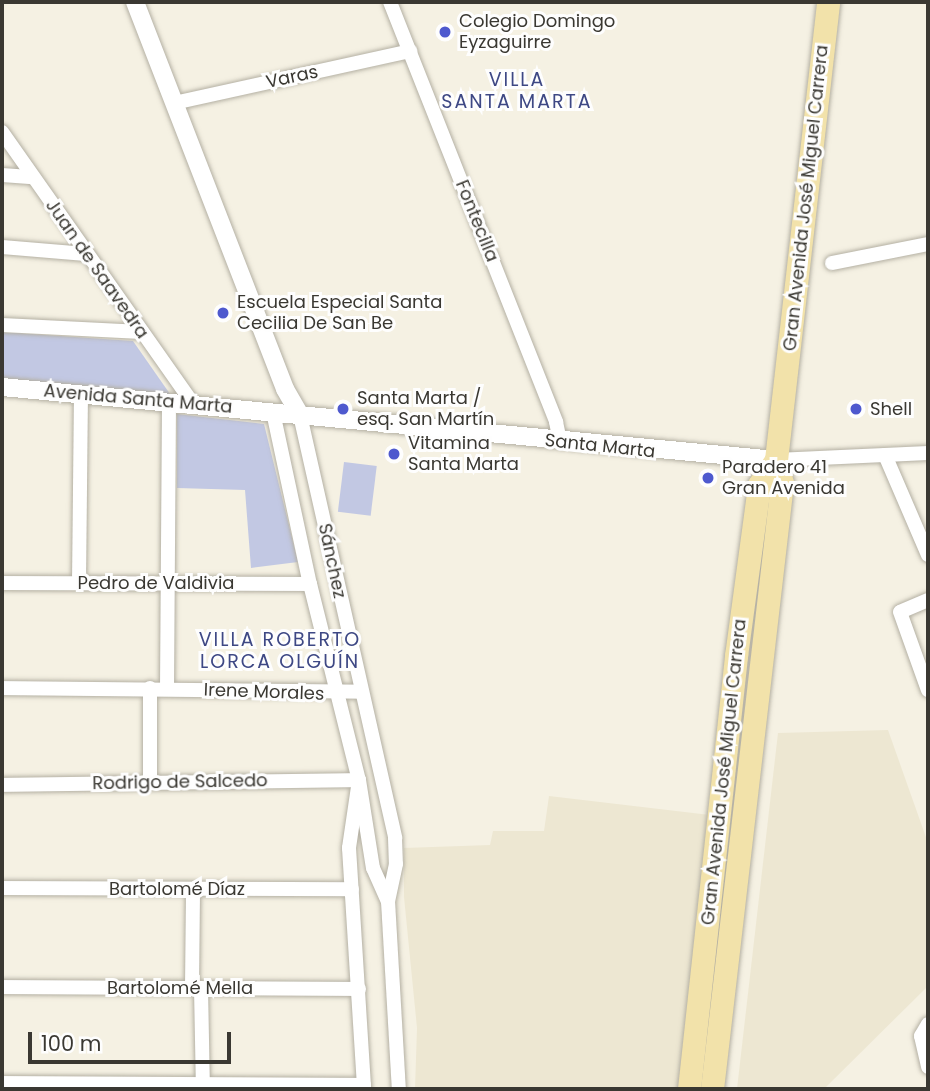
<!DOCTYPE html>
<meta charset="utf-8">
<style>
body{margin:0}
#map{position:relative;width:930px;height:1091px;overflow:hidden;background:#f5f1e3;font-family:Poppins,sans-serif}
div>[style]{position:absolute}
.built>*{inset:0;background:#ede7d2}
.green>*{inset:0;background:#c2c8e3;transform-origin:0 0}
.roads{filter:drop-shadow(0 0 2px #b4b0a3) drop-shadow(0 0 2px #b4b0a3)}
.minor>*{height:14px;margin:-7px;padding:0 7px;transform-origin:7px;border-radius:7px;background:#fff}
.tertiary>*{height:18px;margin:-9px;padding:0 9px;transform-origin:9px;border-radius:9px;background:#fff}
.primary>*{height:23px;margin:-11.5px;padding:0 11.5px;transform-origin:11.5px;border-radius:11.5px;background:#f2e2aa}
.dots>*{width:19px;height:19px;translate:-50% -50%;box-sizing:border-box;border:4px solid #fefefe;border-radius:50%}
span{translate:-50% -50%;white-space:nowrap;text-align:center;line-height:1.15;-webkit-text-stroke:6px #fefefe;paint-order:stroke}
.poi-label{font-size:18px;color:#3a3832}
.left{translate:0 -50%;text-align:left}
.street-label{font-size:18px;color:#3a3832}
.neighbourhood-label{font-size:19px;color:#3e4884;letter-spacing:2px}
.frame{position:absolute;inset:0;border:4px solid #3a3832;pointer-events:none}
.scale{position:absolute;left:28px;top:1032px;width:203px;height:32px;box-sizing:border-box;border:4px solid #3a3832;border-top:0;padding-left:9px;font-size:21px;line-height:24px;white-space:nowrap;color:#3a3832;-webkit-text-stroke:5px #fefefe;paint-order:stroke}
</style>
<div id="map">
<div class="built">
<i style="clip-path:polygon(888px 730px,928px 843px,928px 986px,824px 1089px,737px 1089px,778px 733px)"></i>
<i style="clip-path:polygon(549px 796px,710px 815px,678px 1089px,415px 1089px,417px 1028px,404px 897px,404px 848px,490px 845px,493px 831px,544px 831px)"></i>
</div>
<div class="green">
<i style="clip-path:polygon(2px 332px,133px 341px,170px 394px,168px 398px,2px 383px)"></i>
<i style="clip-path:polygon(177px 414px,264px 424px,298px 562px,251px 568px,245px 490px,177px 488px)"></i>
<i style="left:344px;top:462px;width:33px;height:50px;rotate:7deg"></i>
</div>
<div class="roads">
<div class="minor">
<i style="left:390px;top:2px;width:452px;rotate:68.4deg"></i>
<i style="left:556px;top:422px;width:19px;rotate:78deg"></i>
<i style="left:174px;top:103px;width:242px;rotate:-12.4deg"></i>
<i style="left:2px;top:132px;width:334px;rotate:54.9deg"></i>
<i style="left:2px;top:175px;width:31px;rotate:4deg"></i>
<i style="left:2px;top:247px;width:84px;rotate:4.8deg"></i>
<i style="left:832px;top:263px;width:98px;rotate:-11.2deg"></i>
<i style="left:2px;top:325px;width:140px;rotate:2.9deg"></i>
<i style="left:273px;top:412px;width:176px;rotate:77.9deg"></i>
<i style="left:310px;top:584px;width:202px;rotate:76deg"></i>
<i style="left:359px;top:780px;width:89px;rotate:81deg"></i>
<i style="left:373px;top:868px;width:36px;rotate:66deg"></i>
<i style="left:300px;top:415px;width:434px;rotate:77.3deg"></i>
<i style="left:395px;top:838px;width:26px;rotate:88deg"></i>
<i style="left:396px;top:864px;width:38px;rotate:102deg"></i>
<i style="left:388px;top:901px;width:188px;rotate:86.7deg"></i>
<i style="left:885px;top:455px;width:109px;rotate:66.7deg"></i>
<i style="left:776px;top:460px;width:152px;rotate:-2.6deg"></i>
<i style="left:2px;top:583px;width:308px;rotate:0.2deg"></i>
<i style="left:79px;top:583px;width:189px;rotate:-89.4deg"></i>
<i style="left:928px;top:600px;width:30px;rotate:157deg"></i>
<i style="left:900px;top:612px;width:83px;rotate:70.3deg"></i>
<i style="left:2px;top:688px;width:359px;rotate:0.6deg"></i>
<i style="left:150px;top:688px;width:94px;rotate:90deg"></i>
<i style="left:167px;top:689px;width:286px;rotate:-89.6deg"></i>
<i style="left:2px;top:785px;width:357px;rotate:-0.8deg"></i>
<i style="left:359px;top:780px;width:69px;rotate:98.4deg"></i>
<i style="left:349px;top:848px;width:241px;rotate:86.4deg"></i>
<i style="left:2px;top:888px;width:350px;rotate:0.2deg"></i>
<i style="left:2px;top:987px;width:357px;rotate:0.3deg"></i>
<i style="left:192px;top:988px;width:99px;rotate:-89.4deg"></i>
<i style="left:201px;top:988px;width:101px;rotate:88.9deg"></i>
<i style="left:928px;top:1024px;width:14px;rotate:120deg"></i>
<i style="left:921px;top:1036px;width:32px;rotate:77deg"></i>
<i style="left:2px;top:1083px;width:362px;rotate:0.3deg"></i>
</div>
<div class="tertiary">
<i style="left:135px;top:2px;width:415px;rotate:68.8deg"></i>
<i style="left:285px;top:389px;width:30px;rotate:60deg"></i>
<i style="left:2px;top:387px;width:777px;rotate:5.39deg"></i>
</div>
<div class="primary">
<i style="left:689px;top:1089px;width:436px;rotate:-83.8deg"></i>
<i style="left:736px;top:656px;width:173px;rotate:-82.3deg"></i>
<i style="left:759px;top:485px;width:30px;rotate:-56deg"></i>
<i style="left:776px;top:460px;width:461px;rotate:-83.5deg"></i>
<i style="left:712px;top:1089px;width:610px;rotate:-83.41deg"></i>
<i style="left:782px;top:483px;width:24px;rotate:-105deg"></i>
</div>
</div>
<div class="dots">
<i style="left:445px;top:32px;background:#4e59ce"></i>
<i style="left:223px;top:313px;background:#4e59ce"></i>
<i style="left:343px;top:409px;background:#4e59ce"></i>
<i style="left:856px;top:409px;background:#4e59ce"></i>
<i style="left:394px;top:454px;background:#4e59ce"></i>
<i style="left:708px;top:478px;background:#4e59ce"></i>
</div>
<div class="poi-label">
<span class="left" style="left:459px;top:32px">Colegio Domingo<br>Eyzaguirre</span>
<span class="left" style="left:237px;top:313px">Escuela Especial Santa<br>Cecilia De San Be</span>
<span class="left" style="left:357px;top:409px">Santa Marta /<br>esq. San Martín</span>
<span class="left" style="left:870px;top:409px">Shell</span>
<span class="left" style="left:408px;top:454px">Vitamina<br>Santa Marta</span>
<span class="left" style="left:722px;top:478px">Paradero 41<br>Gran Avenida</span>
</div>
<div class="street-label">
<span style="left:292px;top:77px;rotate:-12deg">Varas</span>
<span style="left:806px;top:198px;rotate:-84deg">Gran Avenida José Miguel Carrera</span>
<span style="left:477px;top:221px;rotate:68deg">Fontecilla</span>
<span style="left:97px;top:269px;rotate:55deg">Juan de Saavedra</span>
<span style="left:138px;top:399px;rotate:5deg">Avenida Santa Marta</span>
<span style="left:600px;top:446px;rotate:6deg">Santa Marta</span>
<span style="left:332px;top:561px;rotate:78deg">Sánchez</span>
<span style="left:156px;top:583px">Pedro de Valdivia</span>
<span style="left:264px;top:692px;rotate:2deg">Irene Morales</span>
<span style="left:724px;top:772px;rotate:-84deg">Gran Avenida José Miguel Carrera</span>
<span style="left:180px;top:782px;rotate:-1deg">Rodrigo de Salcedo</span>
<span style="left:177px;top:889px">Bartolomé Díaz</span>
<span style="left:180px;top:988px">Bartolomé Mella</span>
</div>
<div class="neighbourhood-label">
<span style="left:517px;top:91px">VILLA<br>SANTA MARTA</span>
<span style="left:280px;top:651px">VILLA ROBERTO<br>LORCA OLGUÍN</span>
</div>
<div class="frame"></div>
<div class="scale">100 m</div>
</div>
